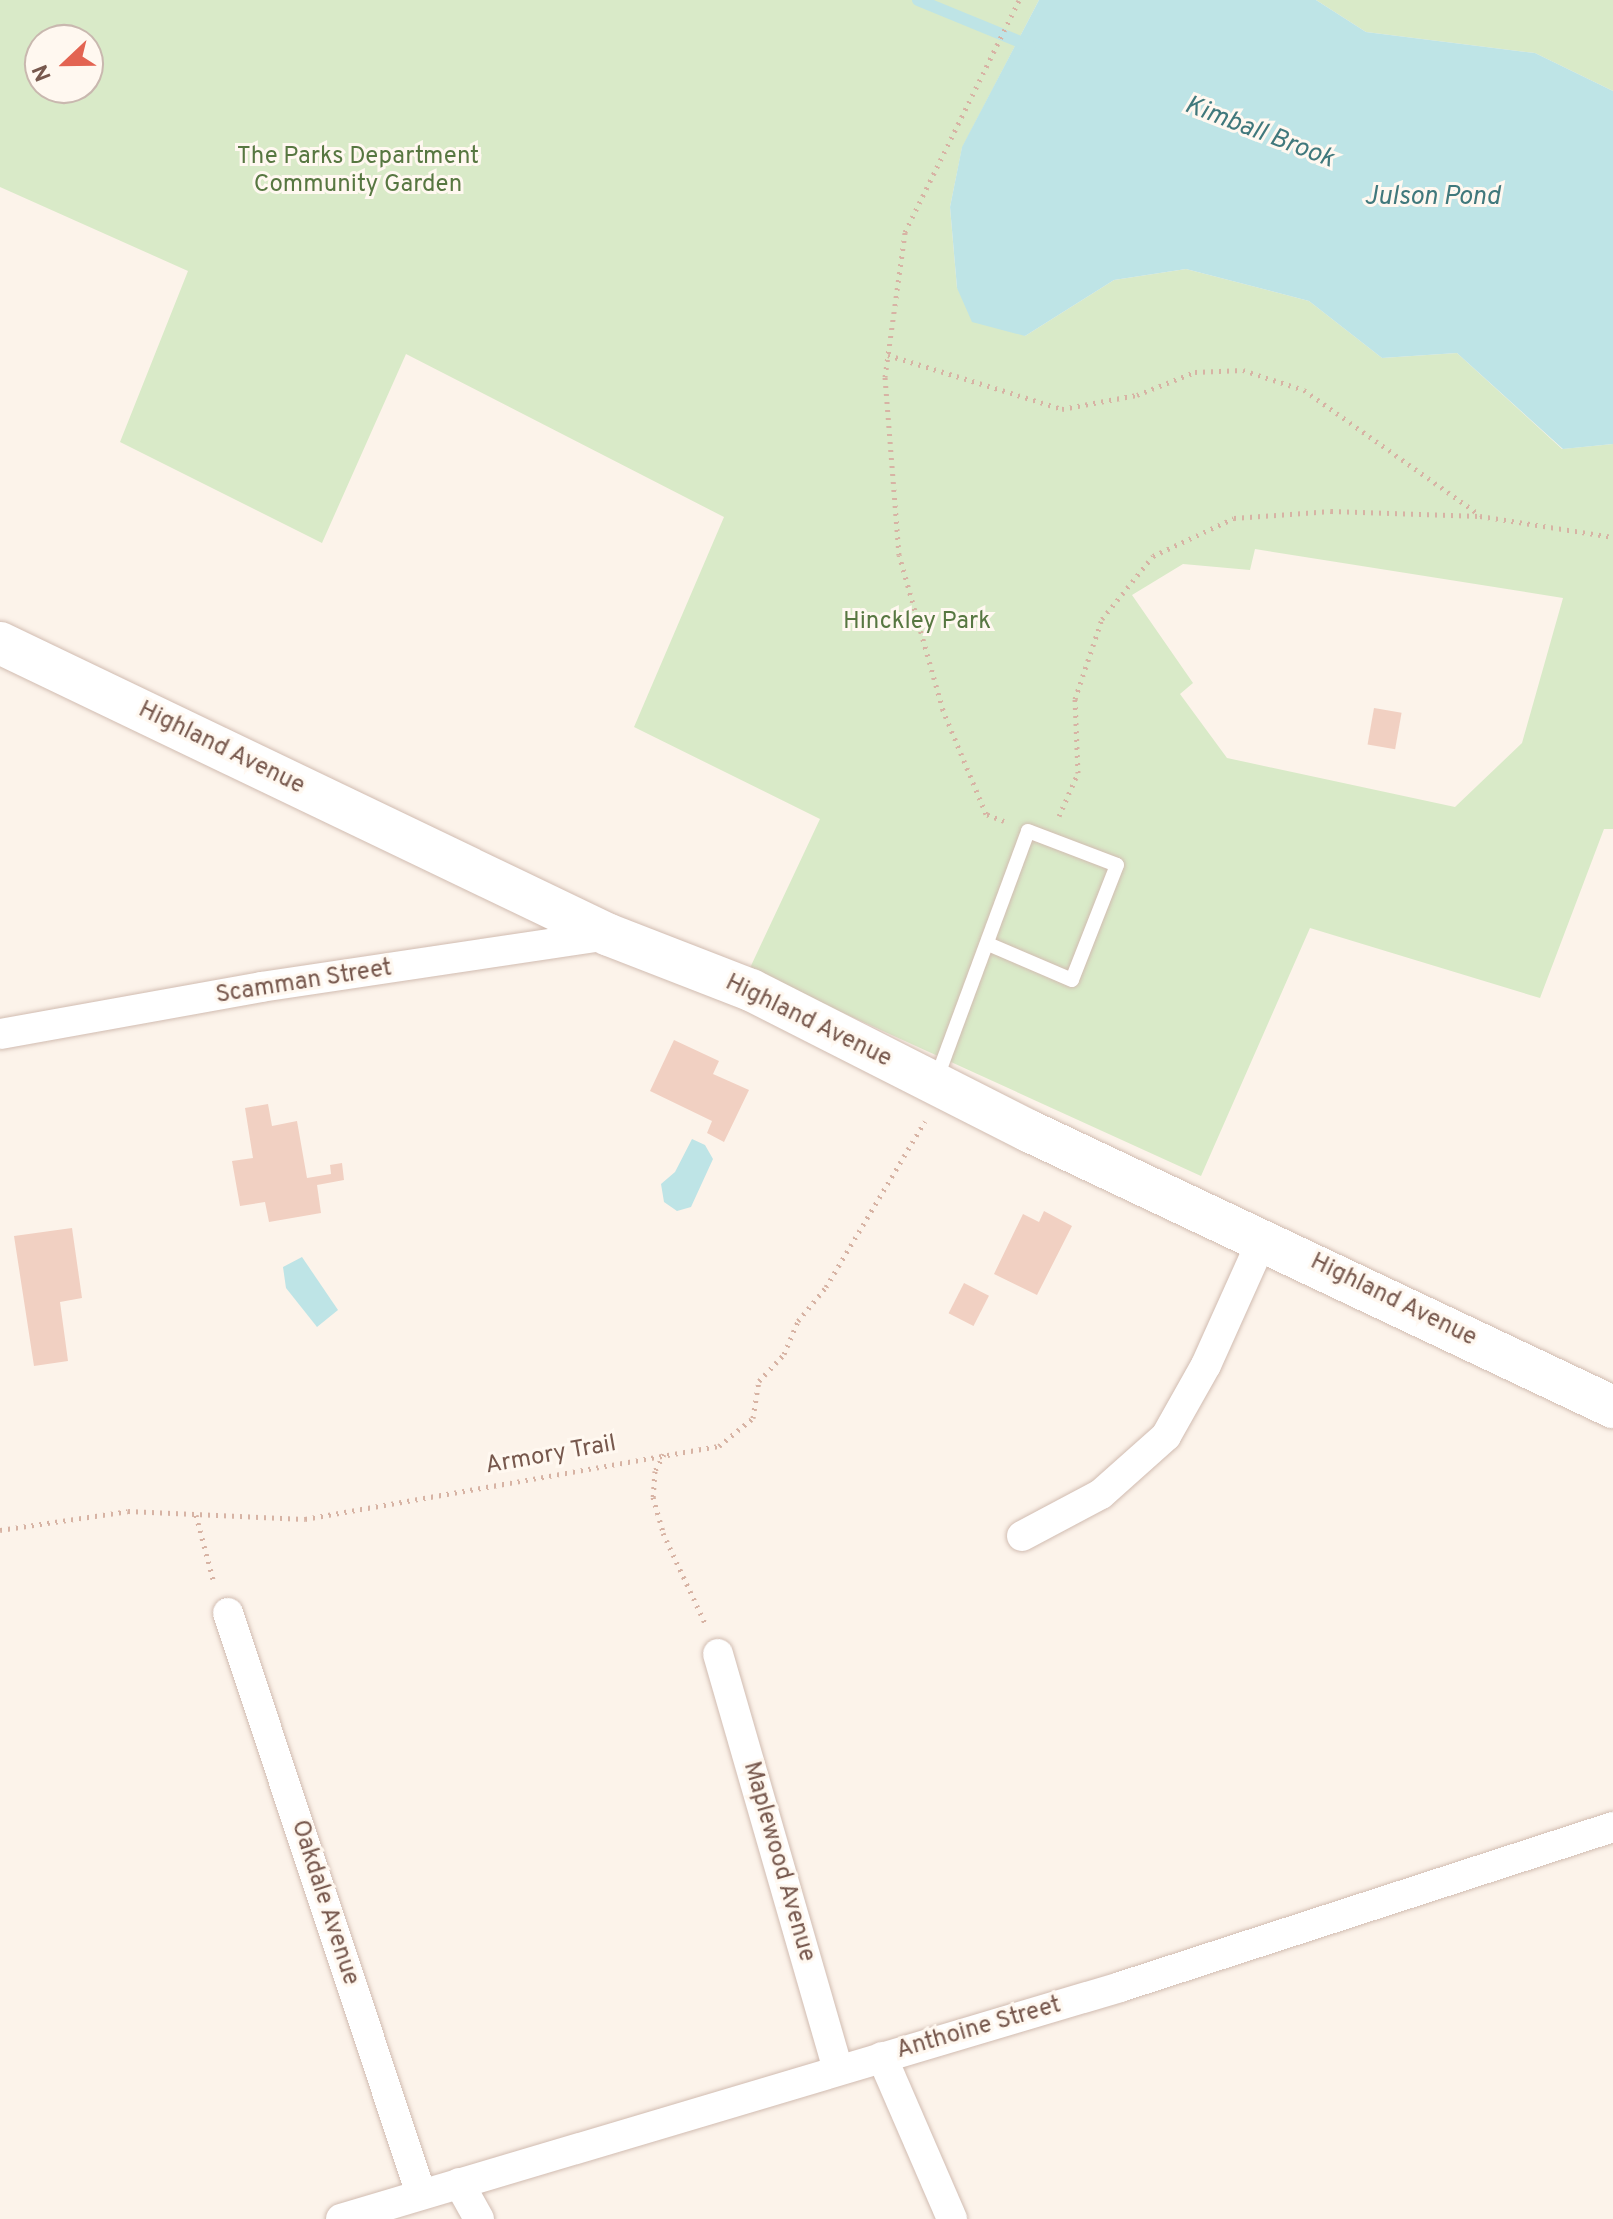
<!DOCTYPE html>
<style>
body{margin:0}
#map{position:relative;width:1613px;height:2219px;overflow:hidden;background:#fcf3ea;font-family:Overpass,sans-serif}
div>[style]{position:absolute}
.green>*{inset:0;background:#d9eac8}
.water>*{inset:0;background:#bee4e6}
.stream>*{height:12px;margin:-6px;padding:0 6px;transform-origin:6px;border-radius:6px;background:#bee4e6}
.building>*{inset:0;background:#f1d0c2;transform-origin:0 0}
.path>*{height:5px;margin-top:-2.5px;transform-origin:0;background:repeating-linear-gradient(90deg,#d7b3a4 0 2px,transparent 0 8px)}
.roads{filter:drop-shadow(0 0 2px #d1bcb1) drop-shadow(0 0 2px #d1bcb1)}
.lane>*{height:14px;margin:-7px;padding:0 7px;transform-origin:7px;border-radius:7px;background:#fff}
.street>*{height:30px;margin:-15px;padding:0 15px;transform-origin:15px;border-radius:15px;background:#fff}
.secondary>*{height:42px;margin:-21px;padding:0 21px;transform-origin:21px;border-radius:21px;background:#fff}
span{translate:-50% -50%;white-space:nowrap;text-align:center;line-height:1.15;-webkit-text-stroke:6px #fff8f0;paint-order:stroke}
.park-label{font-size:24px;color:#577741}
.street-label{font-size:24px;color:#77584d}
.water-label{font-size:26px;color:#40787c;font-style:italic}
.north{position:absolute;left:24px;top:24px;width:80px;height:80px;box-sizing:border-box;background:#fff8f0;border:2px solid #c9b8af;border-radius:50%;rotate:248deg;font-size:22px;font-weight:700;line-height:32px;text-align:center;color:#77584d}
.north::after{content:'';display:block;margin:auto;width:28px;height:36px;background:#e36452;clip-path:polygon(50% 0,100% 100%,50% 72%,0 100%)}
</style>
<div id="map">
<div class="green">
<i style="clip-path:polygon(evenodd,0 0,1039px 0,962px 148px,950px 207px,957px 288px,1025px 336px,1114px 280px,1186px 269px,1309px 301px,1382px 358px,1457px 353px,1562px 449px,1613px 444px,1613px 829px,1604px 829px,1540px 998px,1310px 928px,1201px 1176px,749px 970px,820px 819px,634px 727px,724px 517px,406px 354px,322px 543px,120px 442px,188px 271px,0 187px,0 0,40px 40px,88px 40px,88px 88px,40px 88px,40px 40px,0 0,1255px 549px,1563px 598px,1522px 743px,1455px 807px,1227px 758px,1180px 694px,1193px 683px,1132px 595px,1183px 564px,1250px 570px,1255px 549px)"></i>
<i style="clip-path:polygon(1316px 0,1613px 0,1613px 91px,1535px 53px,1366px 32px)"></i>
</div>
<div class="water">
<i style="clip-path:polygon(1039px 0,1316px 0,1366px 32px,1535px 53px,1613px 91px,1613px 444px,1563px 449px,1457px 353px,1382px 358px,1309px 301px,1186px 269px,1114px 280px,1025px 336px,972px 322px,957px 288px,950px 207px,962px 147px)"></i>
<i style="clip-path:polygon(692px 1139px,705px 1145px,713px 1159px,691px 1207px,677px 1211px,664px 1202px,661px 1184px,675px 1172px)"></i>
<i style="clip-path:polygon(302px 1257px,338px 1310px,317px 1327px,286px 1288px,283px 1267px)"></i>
</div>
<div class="stream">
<i style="left:918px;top:0;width:121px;rotate:22.3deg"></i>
</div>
<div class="building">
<i style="left:1374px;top:708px;width:28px;height:37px;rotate:10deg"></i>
<i style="clip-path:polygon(674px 1040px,719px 1061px,713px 1074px,749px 1090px,724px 1142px,707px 1133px,712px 1121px,650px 1091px)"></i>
<i style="clip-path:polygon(268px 1104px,272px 1126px,297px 1121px,307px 1178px,331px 1174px,330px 1165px,342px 1163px,344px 1180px,317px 1185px,321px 1213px,269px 1222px,265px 1202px,240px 1206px,232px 1161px,253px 1158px,245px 1108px)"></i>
<i style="clip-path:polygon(1044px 1211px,1072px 1226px,1037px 1295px,994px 1274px,1023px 1214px,1039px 1222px)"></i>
<i style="clip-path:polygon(72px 1228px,82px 1298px,60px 1302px,68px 1361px,34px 1366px,14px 1236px)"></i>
<i style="left:964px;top:1283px;width:28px;height:34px;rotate:27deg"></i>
</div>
<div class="path">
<i style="left:888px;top:355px;width:182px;rotate:17.2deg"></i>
<i style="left:1062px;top:409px;width:76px;rotate:-10.6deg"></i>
<i style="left:1137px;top:395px;width:62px;rotate:-21.6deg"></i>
<i style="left:1195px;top:372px;width:48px;rotate:-2.4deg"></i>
<i style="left:1243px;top:370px;width:64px;rotate:18.2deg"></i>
<i style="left:1304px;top:390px;width:216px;rotate:35.4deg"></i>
<i style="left:1059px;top:816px;width:47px;rotate:-66.2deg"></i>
<i style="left:1078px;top:773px;width:74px;rotate:-92.3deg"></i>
<i style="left:1075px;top:699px;width:84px;rotate:-71.4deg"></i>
<i style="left:1102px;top:619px;width:81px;rotate:-51deg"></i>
<i style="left:1153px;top:556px;width:89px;rotate:-25.1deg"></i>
<i style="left:1234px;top:518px;width:97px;rotate:-4.1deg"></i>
<i style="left:1331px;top:511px;width:149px;rotate:1.9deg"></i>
<i style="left:1480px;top:516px;width:135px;rotate:9deg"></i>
<i style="left:1004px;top:821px;width:19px;rotate:-159deg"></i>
<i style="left:986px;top:814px;width:113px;rotate:-112.5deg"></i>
<i style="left:943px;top:710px;width:161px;rotate:-105.8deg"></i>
<i style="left:899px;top:555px;width:179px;rotate:-94.5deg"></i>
<i style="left:885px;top:377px;width:146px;rotate:-82.1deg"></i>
<i style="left:905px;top:232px;width:258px;rotate:-63.8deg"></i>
<i style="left:664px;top:1454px;width:19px;rotate:118deg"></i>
<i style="left:655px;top:1471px;width:26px;rotate:94deg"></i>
<i style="left:653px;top:1497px;width:37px;rotate:74deg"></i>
<i style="left:663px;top:1533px;width:99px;rotate:65deg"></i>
<i style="left:196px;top:1515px;width:70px;rotate:75.2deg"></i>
<i style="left:0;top:1530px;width:129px;rotate:-8.4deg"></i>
<i style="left:128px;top:1511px;width:177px;rotate:2.6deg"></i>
<i style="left:305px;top:1519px;width:420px;rotate:-10deg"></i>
<i style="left:719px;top:1446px;width:44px;rotate:-39.5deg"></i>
<i style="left:753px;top:1418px;width:37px;rotate:-81deg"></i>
<i style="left:759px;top:1381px;width:37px;rotate:-47deg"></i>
<i style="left:784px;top:1354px;width:36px;rotate:-67deg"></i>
<i style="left:798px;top:1321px;width:44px;rotate:-50.5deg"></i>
<i style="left:826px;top:1287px;width:193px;rotate:-59.2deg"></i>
</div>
<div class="roads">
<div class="lane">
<i style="left:936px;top:1080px;width:265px;rotate:-69.7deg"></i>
<i style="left:1028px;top:831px;width:95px;rotate:20.9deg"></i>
<i style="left:1117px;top:865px;width:123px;rotate:111.4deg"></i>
<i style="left:1072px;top:980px;width:91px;rotate:-156.8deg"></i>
</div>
<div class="street">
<i style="left:0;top:1034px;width:265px;rotate:-10.2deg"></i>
<i style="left:261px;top:987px;width:352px;rotate:-8.5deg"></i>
<i style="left:1022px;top:1536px;width:89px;rotate:-28deg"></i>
<i style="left:1101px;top:1494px;width:87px;rotate:-41.7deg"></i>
<i style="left:1166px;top:1436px;width:81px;rotate:-60.6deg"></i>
<i style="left:1206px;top:1365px;width:139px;rotate:-65.8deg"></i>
<i style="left:228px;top:1613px;width:612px;rotate:71.62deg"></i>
<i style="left:718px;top:1654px;width:433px;rotate:73.9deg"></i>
<i style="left:882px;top:2057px;width:176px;rotate:66.6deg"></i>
<i style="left:459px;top:2183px;width:41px;rotate:60.9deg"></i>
<i style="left:341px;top:2219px;width:813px;rotate:-16.58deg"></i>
<i style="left:1120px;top:1987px;width:518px;rotate:-17.98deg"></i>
</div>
<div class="secondary">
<i style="left:0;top:643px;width:675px;rotate:25.62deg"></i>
<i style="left:609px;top:935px;width:152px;rotate:21.2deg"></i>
<i style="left:751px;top:990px;width:312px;rotate:26.9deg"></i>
<i style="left:1029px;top:1131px;width:646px;rotate:25.3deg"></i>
</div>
</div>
<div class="park-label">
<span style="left:358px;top:172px">The Parks Department<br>Community Garden</span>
<span style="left:917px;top:623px">Hinckley Park</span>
</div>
<div class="street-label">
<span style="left:221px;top:749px;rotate:26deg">Highland Avenue</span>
<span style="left:304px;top:983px;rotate:-9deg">Scamman Street</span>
<span style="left:808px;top:1022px;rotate:26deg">Highland Avenue</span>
<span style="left:1393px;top:1301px;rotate:26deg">Highland Avenue</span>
<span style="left:551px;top:1456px;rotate:-10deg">Armory Trail</span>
<span style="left:778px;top:1862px;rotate:74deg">Maplewood Avenue</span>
<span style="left:324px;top:1903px;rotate:72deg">Oakdale Avenue</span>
<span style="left:979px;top:2029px;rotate:-16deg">Anthoine Street</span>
</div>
<div class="water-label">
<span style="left:1259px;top:133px;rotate:21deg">Kimball Brook</span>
<span style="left:1432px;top:198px">Julson Pond</span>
</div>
<div class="north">N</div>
</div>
